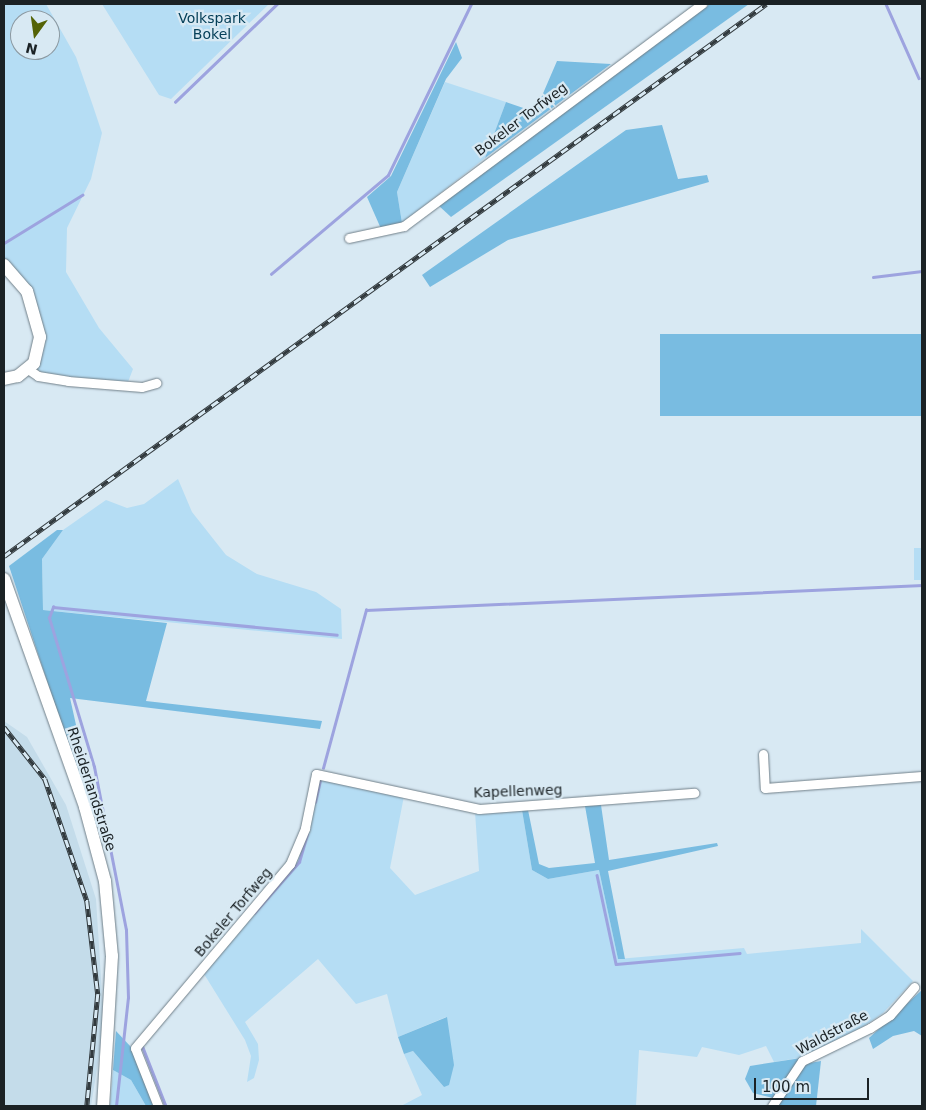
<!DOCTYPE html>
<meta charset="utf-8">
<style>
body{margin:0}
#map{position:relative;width:926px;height:1110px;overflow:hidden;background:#d8e9f3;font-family:"DejaVu Sans",sans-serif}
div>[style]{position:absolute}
.built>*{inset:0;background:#c4dcea}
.green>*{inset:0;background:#b5ddf4;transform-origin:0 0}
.forest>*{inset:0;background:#79bce1;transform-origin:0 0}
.stream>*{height:2.5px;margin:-1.25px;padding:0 1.25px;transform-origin:1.25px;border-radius:1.25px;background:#9da3df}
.roads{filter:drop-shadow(0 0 1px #707f88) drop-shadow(0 0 1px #707f88)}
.street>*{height:9px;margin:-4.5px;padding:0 4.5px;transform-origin:4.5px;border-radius:4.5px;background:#fff}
.secondary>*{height:12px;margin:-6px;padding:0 6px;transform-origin:6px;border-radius:6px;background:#fff}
.rail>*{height:4.5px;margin-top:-2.25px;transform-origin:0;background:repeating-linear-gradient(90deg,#d8e9f3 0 8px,#323a3e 0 16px);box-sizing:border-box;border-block:1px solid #323a3e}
span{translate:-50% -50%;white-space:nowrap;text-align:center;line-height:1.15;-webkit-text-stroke:4.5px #d8e9f3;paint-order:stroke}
.park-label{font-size:14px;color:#064059}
.street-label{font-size:14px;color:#1b2225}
.frame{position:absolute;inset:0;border:5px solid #1b2225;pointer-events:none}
.north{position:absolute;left:10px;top:10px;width:50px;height:50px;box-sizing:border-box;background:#d8e9f3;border:1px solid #8c99a1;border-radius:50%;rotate:194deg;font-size:14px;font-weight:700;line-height:20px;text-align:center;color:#1b2225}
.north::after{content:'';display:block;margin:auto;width:18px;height:22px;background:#546306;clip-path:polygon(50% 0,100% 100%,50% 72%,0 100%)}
.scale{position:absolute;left:754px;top:1078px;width:115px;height:22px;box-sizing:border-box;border:2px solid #1b2225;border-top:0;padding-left:6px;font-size:15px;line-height:18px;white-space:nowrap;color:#1b2225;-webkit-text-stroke:4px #d8e9f3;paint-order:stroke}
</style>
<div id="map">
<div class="built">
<i style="clip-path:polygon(4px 721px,27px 737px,66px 805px,96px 899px,104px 1025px,91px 1106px,4px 1106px)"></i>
</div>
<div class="green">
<i style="clip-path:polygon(evenodd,4px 4px,46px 4px,76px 57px,93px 106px,102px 133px,91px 179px,67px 228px,66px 272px,99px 328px,133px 369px,128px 382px,48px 376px,35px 368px,45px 345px,43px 325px,29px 285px,4px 260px,4px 4px,20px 20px,50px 20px,50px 50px,20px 50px,20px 20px)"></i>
<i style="clip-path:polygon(102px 4px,216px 5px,269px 4px,171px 99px,159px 95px)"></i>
<i style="clip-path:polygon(445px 82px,506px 102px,485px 158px,402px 223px,397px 192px)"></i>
<i style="clip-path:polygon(178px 479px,192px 512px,226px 555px,257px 574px,316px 592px,341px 609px,342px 639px,43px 610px,42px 559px,63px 530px,106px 500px,127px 508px,144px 504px)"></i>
<i style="left:922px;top:548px;width:32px;height:8px;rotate:90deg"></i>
<i style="clip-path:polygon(319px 777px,404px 796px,390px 868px,415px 895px,479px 871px,475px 812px,522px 810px,532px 870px,548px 879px,599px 870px,618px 959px,744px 948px,747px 954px,861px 943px,861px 929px,913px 981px,883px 1013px,860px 1029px,799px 1058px,774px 1062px,766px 1046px,739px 1055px,702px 1047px,697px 1057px,639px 1050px,636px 1106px,401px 1106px,422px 1095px,404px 1054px,413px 1051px,444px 1087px,446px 1017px,398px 1037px,387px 994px,356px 1004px,318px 959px,245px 1022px,258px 1044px,259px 1060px,254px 1078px,247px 1082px,251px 1056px,245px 1040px,204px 974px,293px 866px)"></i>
<i style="clip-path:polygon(113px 1070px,131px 1080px,146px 1106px,110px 1106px)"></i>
</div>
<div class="forest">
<i style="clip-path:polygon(710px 4px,749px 4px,451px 217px,438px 205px)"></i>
<i style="clip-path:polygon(456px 42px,462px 58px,446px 79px,397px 192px,402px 223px,382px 231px,367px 197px,391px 176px)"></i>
<i style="clip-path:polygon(557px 61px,611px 64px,485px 158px,506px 102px,535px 112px)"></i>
<i style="clip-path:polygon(662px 125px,678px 179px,707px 175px,709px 182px,508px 240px,430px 287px,422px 275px,626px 130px)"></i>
<i style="left:922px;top:334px;width:82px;height:262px;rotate:90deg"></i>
<i style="clip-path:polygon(57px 530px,63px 530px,42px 559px,43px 610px,167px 623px,146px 701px,322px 721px,320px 729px,70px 698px,87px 774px,78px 775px,9px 566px)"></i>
<i style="clip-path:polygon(601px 805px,609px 860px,717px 843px,718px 846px,608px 871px,625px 959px,618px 959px,599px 870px,548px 879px,532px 870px,522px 810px,528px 810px,539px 864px,549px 868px,595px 863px,585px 806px)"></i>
<i style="clip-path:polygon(922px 990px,922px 1036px,914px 1031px,893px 1036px,873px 1049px,869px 1038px)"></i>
<i style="clip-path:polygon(447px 1017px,454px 1065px,449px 1085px,444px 1087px,413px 1051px,404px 1054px,398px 1037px)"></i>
<i style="clip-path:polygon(116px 1031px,131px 1047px,156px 1106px,146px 1106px,131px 1080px,113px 1070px)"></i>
<i style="clip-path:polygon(801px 1058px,773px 1098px,753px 1093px,745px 1079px,750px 1066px)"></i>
<i style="clip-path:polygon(821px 1061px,816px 1106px,775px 1106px,804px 1064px)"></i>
</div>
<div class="stream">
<i style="left:886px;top:4px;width:81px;rotate:66deg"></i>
<i style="left:175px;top:102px;width:141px;rotate:-43.9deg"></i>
<i style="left:4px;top:243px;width:92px;rotate:-31.6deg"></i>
<i style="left:271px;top:274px;width:153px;rotate:-40.2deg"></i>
<i style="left:388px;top:175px;width:190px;rotate:-64.1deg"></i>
<i style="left:873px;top:277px;width:49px;rotate:-7deg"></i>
<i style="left:323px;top:768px;width:164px;rotate:-74.8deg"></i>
<i style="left:366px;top:610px;width:557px;rotate:-2.57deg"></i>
<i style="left:315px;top:802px;width:23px;rotate:-77deg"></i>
<i style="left:597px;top:875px;width:91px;rotate:77.9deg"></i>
<i style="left:616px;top:964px;width:124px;rotate:-5.1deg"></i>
<i style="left:254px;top:913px;width:68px;rotate:-48.6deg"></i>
<i style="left:299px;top:862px;width:29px;rotate:-74deg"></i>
<i style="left:142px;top:1045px;width:66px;rotate:68.5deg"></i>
<i style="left:116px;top:1106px;width:109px;rotate:-83.7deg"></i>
<i style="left:128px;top:998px;width:68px;rotate:-91.7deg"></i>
<i style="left:126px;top:930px;width:166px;rotate:-101.1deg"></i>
<i style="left:94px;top:767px;width:156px;rotate:-106.8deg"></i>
<i style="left:49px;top:618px;width:12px;rotate:-70deg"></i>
<i style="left:53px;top:607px;width:285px;rotate:5.6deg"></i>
</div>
<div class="roads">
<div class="street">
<i style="left:349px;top:238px;width:56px;rotate:-12.3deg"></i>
<i style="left:404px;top:226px;width:372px;rotate:-36.7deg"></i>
<i style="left:28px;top:369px;width:12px;rotate:35deg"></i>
<i style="left:38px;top:376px;width:30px;rotate:9deg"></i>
<i style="left:68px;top:381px;width:74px;rotate:4.6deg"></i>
<i style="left:142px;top:387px;width:15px;rotate:-16deg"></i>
<i style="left:763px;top:754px;width:34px;rotate:87deg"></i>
<i style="left:765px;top:788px;width:157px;rotate:-4.4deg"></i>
<i style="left:158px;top:1106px;width:62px;rotate:-111.6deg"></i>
<i style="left:135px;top:1048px;width:241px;rotate:-49.9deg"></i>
<i style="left:290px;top:864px;width:39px;rotate:-67deg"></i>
<i style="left:305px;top:828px;width:55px;rotate:-78.5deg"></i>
<i style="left:316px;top:774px;width:167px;rotate:12.1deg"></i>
<i style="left:479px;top:809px;width:216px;rotate:-4.3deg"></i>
<i style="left:772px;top:1106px;width:54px;rotate:-56.3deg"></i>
<i style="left:802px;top:1061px;width:76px;rotate:-25.9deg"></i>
<i style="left:870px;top:1028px;width:24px;rotate:-33deg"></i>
<i style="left:890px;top:1015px;width:37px;rotate:-49deg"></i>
</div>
<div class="secondary">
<i style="left:4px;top:265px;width:35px;rotate:49deg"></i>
<i style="left:27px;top:291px;width:48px;rotate:74.2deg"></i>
<i style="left:40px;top:337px;width:27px;rotate:103deg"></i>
<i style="left:34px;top:363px;width:21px;rotate:141deg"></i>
<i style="left:18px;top:376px;width:14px;rotate:168deg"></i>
<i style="left:4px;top:579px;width:242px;rotate:70.4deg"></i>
<i style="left:85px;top:807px;width:77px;rotate:74.9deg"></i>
<i style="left:105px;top:881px;width:75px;rotate:84.7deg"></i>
<i style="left:112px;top:956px;width:150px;rotate:93.4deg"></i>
</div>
</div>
<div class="rail">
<i style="left:4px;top:556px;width:941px;rotate:-35.92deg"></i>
<i style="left:4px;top:727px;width:66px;rotate:51.7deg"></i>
<i style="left:45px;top:779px;width:129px;rotate:71deg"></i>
<i style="left:87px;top:901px;width:94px;rotate:83.3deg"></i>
<i style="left:98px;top:994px;width:113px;rotate:95.6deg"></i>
</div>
<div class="park-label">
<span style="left:212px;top:26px">Volkspark<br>Bokel</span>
</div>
<div class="street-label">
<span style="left:521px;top:119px;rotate:-37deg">Bokeler Torfweg</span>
<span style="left:92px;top:789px;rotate:72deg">Rheiderlandstraße</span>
<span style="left:518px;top:791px;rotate:-2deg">Kapellenweg</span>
<span style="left:233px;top:912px;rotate:-50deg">Bokeler Torfweg</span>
<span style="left:832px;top:1032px;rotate:-28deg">Waldstraße</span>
</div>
<div class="frame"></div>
<div class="north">N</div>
<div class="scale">100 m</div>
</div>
